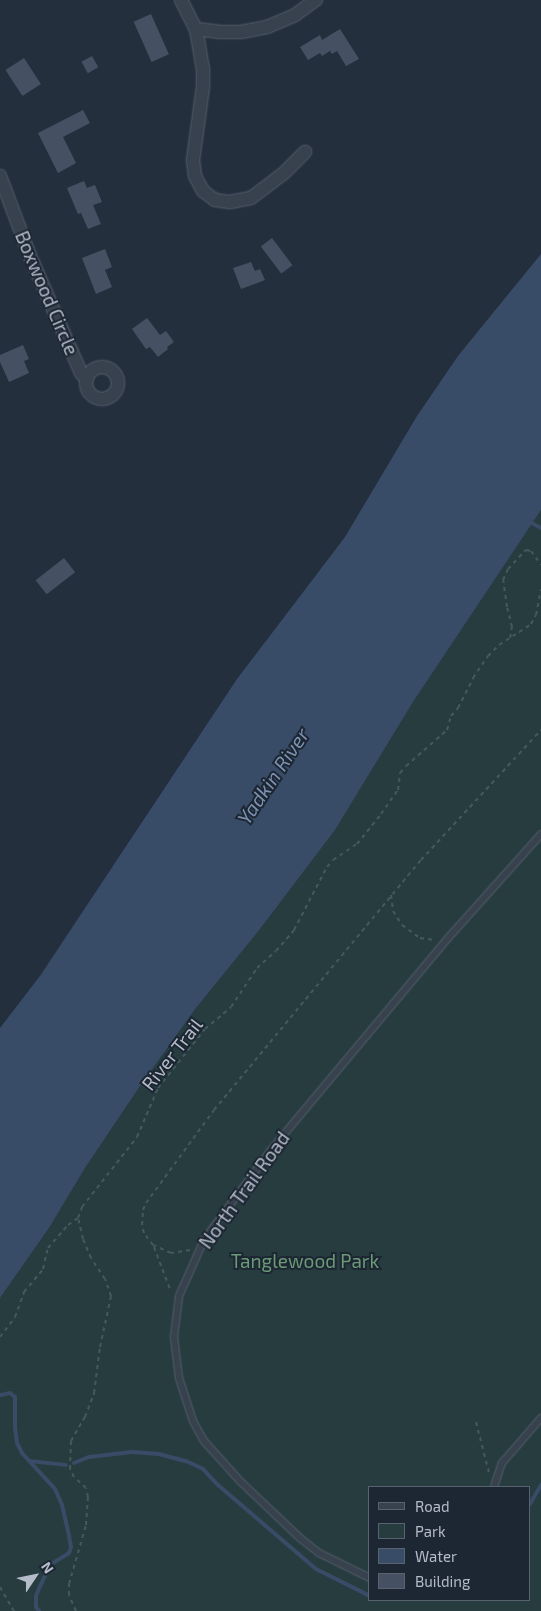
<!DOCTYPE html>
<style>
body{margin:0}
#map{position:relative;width:541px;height:1611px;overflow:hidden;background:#242f3e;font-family:"Exo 2",sans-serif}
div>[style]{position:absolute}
.green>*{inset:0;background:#263c3f}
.water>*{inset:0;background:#394c67}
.stream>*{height:4px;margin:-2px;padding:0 2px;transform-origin:2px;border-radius:2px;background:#394c67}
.building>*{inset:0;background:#455162;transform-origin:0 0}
.path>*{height:2px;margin-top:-1px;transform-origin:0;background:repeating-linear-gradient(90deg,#44595c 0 4px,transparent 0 8px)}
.roads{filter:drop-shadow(0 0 1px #565f6c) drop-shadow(0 0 1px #565f6c)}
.lane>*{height:6px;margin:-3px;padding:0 3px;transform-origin:3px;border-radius:3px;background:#38414e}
.street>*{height:12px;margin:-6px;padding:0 6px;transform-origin:6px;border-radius:6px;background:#38414e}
.street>.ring{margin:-6px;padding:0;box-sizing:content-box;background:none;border:12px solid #38414e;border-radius:50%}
span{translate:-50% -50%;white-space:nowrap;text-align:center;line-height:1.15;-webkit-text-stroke:4px #1d2633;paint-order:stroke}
.street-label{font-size:19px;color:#b4bcc9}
.park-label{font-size:19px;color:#6b9a76}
.water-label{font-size:20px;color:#7c92b1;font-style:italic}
.legend{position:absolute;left:368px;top:1486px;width:162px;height:115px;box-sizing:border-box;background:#1d2633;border:1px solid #59626f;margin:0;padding:6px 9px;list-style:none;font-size:15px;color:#b4bcc9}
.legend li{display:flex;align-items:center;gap:10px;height:25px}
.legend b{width:25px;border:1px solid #59626f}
.north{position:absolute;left:10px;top:1551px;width:50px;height:50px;-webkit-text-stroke:4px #1d2633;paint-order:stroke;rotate:56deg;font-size:14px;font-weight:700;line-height:20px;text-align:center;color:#b4bcc9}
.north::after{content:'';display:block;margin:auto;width:18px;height:22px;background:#b4bcc9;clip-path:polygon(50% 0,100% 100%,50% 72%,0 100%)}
</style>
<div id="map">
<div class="green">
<i style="clip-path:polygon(evenodd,541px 510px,541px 1611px,0 1611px,0 1298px,49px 1228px,85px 1168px,138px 1089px,196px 1008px,260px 929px,335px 830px,413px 702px,541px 510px,370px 1487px,530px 1487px,530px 1600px,370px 1600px,370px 1487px)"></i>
</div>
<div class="water">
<i style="clip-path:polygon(541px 254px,541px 510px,413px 702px,335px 830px,260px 929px,196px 1008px,138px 1089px,85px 1168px,49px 1228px,0 1298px,0 1028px,40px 976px,237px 679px,345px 537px,417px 416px,458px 356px)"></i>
</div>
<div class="stream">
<i style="left:528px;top:521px;width:15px;rotate:28deg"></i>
<i style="left:0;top:1395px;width:10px;rotate:-11deg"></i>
<i style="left:10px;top:1393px;width:6px;rotate:39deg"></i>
<i style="left:15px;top:1397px;width:31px;rotate:90deg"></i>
<i style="left:15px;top:1428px;width:15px;rotate:82deg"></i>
<i style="left:17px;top:1443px;width:11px;rotate:63deg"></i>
<i style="left:22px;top:1453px;width:49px;rotate:47.5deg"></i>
<i style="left:55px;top:1489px;width:17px;rotate:66deg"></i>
<i style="left:62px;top:1505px;width:32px;rotate:77deg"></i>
<i style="left:69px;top:1536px;width:11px;rotate:80deg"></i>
<i style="left:71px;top:1547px;width:6px;rotate:108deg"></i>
<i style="left:69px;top:1553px;width:22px;rotate:148deg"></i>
<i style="left:50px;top:1565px;width:23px;rotate:115deg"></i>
<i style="left:40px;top:1586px;width:11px;rotate:112deg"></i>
<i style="left:36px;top:1596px;width:11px;rotate:90deg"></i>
<i style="left:36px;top:1607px;width:5px;rotate:53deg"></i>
<i style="left:29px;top:1461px;width:37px;rotate:6deg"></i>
<i style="left:74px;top:1463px;width:16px;rotate:-22deg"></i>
<i style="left:89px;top:1457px;width:43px;rotate:-6.6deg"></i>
<i style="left:132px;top:1452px;width:27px;rotate:4deg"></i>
<i style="left:159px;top:1454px;width:28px;rotate:15deg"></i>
<i style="left:186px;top:1461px;width:19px;rotate:25deg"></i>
<i style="left:203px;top:1469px;width:22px;rotate:47deg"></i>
<i style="left:218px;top:1485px;width:129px;rotate:40.6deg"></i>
<i style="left:316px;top:1569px;width:60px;rotate:26.6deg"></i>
<i style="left:530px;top:1504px;width:22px;rotate:-60deg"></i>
</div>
<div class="building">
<i style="left:151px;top:14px;width:44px;height:19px;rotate:66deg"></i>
<i style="clip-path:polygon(340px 29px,359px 59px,346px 66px,337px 51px,332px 54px,330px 51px,322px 56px,320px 53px,308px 60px,300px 47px,320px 35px,322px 40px)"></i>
<i style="left:92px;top:56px;width:13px;height:12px;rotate:61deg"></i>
<i style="left:24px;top:58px;width:31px;height:22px;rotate:57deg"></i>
<i style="clip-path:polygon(83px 110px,90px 123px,63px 137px,76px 163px,58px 173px,38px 133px)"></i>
<i style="clip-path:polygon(84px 181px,87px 188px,95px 185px,102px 202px,93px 205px,101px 224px,88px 229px,81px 213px,78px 214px,67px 188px)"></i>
<i style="left:272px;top:238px;width:34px;height:14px;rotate:53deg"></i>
<i style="clip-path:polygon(105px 249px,112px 267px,105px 270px,112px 287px,96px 294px,82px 258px)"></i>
<i style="clip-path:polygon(251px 262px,255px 271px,260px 269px,265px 280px,241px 289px,233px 268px)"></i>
<i style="clip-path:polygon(147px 318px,160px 335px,166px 331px,174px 342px,167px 347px,168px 349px,158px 357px,150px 347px,146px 349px,132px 329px)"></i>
<i style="clip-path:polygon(23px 345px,29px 359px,24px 361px,29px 373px,9px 382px,0 362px,0 355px)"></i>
<i style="left:64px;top:558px;width:18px;height:36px;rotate:52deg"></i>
</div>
<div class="path">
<i style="left:510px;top:638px;width:11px;rotate:-80deg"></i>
<i style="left:512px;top:627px;width:21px;rotate:-104deg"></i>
<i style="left:507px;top:607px;width:27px;rotate:-98deg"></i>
<i style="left:503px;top:580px;width:12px;rotate:-66deg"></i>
<i style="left:508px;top:569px;width:26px;rotate:-47deg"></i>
<i style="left:526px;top:550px;width:5px;rotate:11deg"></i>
<i style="left:531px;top:551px;width:17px;rotate:54deg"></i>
<i style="left:391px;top:895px;width:16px;rotate:83deg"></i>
<i style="left:393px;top:911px;width:17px;rotate:57deg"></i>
<i style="left:402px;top:925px;width:22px;rotate:36deg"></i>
<i style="left:420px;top:938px;width:15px;rotate:8deg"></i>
<i style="left:154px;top:1247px;width:48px;rotate:69.3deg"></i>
<i style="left:190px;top:1250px;width:19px;rotate:171deg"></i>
<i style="left:171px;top:1253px;width:20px;rotate:-156deg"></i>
<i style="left:153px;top:1245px;width:15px;rotate:-127deg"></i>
<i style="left:144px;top:1233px;width:8px;rotate:-104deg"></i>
<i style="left:142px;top:1225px;width:15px;rotate:-86deg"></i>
<i style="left:143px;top:1210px;width:8px;rotate:-67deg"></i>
<i style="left:146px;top:1203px;width:115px;rotate:-53.8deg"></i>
<i style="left:214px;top:1110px;width:325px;rotate:-50.4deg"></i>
<i style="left:421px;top:860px;width:177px;rotate:-47.3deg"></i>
<i style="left:0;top:1337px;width:25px;rotate:-53deg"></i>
<i style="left:15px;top:1317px;width:27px;rotate:-70deg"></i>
<i style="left:24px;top:1292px;width:30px;rotate:-50deg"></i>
<i style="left:43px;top:1269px;width:22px;rotate:-77deg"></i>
<i style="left:48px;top:1248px;width:30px;rotate:-49deg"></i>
<i style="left:68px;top:1225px;width:12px;rotate:-35deg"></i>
<i style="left:476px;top:1422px;width:53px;rotate:75.7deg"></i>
<i style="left:0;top:1587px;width:28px;rotate:60deg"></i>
<i style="left:76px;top:1611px;width:17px;rotate:-114deg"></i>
<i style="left:69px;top:1595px;width:11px;rotate:-90deg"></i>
<i style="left:69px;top:1584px;width:61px;rotate:-73.9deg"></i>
<i style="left:86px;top:1525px;width:28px;rotate:-86deg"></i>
<i style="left:88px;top:1497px;width:9px;rotate:-103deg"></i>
<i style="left:86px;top:1488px;width:16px;rotate:-137deg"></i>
<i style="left:74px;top:1477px;width:9px;rotate:-117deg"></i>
<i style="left:70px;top:1469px;width:28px;rotate:-88deg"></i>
<i style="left:71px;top:1441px;width:28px;rotate:-60deg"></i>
<i style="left:85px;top:1417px;width:26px;rotate:-69deg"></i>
<i style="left:94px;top:1393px;width:46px;rotate:-82.6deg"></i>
<i style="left:100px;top:1347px;width:52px;rotate:-77.8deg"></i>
<i style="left:111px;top:1296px;width:18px;rotate:-109deg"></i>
<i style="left:105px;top:1279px;width:25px;rotate:-124deg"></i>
<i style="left:91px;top:1258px;width:21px;rotate:-113deg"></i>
<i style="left:83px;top:1239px;width:22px;rotate:-103deg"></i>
<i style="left:78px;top:1218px;width:12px;rotate:-70deg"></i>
<i style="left:82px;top:1207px;width:89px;rotate:-51.8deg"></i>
<i style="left:137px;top:1137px;width:53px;rotate:-66.8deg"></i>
<i style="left:158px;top:1088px;width:75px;rotate:-51.5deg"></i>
<i style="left:205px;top:1029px;width:34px;rotate:-40deg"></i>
<i style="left:231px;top:1007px;width:47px;rotate:-56.3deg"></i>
<i style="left:257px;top:968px;width:25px;rotate:-42deg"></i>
<i style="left:276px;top:951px;width:28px;rotate:-49deg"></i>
<i style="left:294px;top:930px;width:71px;rotate:-62.4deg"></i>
<i style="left:327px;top:867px;width:9px;rotate:-49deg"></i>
<i style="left:333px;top:860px;width:29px;rotate:-34deg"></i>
<i style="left:357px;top:844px;width:38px;rotate:-51deg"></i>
<i style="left:381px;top:814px;width:29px;rotate:-55deg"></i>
<i style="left:398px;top:790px;width:17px;rotate:-83deg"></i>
<i style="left:400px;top:773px;width:9px;rotate:-49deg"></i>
<i style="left:406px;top:766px;width:55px;rotate:-41.3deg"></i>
<i style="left:447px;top:730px;width:15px;rotate:-74deg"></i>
<i style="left:451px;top:716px;width:11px;rotate:-49deg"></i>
<i style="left:458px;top:708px;width:34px;rotate:-63deg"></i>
<i style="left:473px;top:678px;width:27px;rotate:-56deg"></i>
<i style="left:488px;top:656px;width:16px;rotate:-45deg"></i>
<i style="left:499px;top:645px;width:38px;rotate:-33deg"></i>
<i style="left:531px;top:624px;width:10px;rotate:-61deg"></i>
<i style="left:536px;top:615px;width:26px;rotate:-79deg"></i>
</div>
<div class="roads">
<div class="lane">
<i style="left:494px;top:1487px;width:25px;rotate:-72deg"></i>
<i style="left:502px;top:1463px;width:60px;rotate:-49.1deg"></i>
<i style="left:370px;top:1578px;width:57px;rotate:-153.9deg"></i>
<i style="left:319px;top:1553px;width:24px;rotate:-142deg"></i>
<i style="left:300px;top:1538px;width:83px;rotate:-136.5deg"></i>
<i style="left:240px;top:1481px;width:54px;rotate:-132deg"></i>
<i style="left:204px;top:1441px;width:23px;rotate:-119deg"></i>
<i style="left:193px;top:1421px;width:45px;rotate:-108deg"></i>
<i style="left:179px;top:1378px;width:41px;rotate:-97deg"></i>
<i style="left:174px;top:1337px;width:41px;rotate:-83deg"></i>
<i style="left:179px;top:1296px;width:61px;rotate:-65.9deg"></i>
<i style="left:204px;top:1240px;width:111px;rotate:-53.4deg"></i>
<i style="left:270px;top:1151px;width:279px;rotate:-50.1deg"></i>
<i style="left:449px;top:937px;width:138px;rotate:-48.2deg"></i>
</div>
<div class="street">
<i style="left:181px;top:0;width:33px;rotate:63deg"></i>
<i style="left:196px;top:29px;width:23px;rotate:7deg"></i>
<i style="left:219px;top:32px;width:22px"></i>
<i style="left:241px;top:32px;width:26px;rotate:-11deg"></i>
<i style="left:267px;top:27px;width:30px;rotate:-23deg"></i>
<i style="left:295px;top:15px;width:26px;rotate:-36deg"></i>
<i style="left:196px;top:29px;width:41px;rotate:80.1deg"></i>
<i style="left:203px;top:69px;width:18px;rotate:90deg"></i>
<i style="left:203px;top:87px;width:74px;rotate:97.8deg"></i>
<i style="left:193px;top:160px;width:16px;rotate:83deg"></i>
<i style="left:195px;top:176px;width:17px;rotate:62deg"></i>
<i style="left:203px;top:191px;width:15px;rotate:37deg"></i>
<i style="left:215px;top:200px;width:15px;rotate:8deg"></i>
<i style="left:230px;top:202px;width:21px;rotate:-11deg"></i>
<i style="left:251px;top:198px;width:41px;rotate:-37.1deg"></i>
<i style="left:284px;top:173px;width:30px;rotate:-45deg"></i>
<i style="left:0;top:176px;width:85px;rotate:69.4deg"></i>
<i style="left:30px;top:256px;width:128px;rotate:66.4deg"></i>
<i style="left:81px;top:373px;width:8px;rotate:45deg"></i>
<i class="ring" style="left:86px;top:367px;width:20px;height:20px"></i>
</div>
</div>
<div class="street-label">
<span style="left:47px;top:293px;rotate:67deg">Boxwood Circle</span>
<span style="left:172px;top:1054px;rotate:-52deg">River Trail</span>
<span style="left:244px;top:1190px;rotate:-54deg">North Trail Road</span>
</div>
<div class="park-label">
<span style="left:305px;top:1261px">Tanglewood Park</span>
</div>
<div class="water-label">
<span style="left:273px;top:776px;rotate:-56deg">Yadkin River</span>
</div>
<ul class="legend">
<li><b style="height:6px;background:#38414e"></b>Road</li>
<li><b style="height:14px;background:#263c3f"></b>Park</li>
<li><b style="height:14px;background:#394c67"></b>Water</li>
<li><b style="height:14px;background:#455162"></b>Building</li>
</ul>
<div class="north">N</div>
</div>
